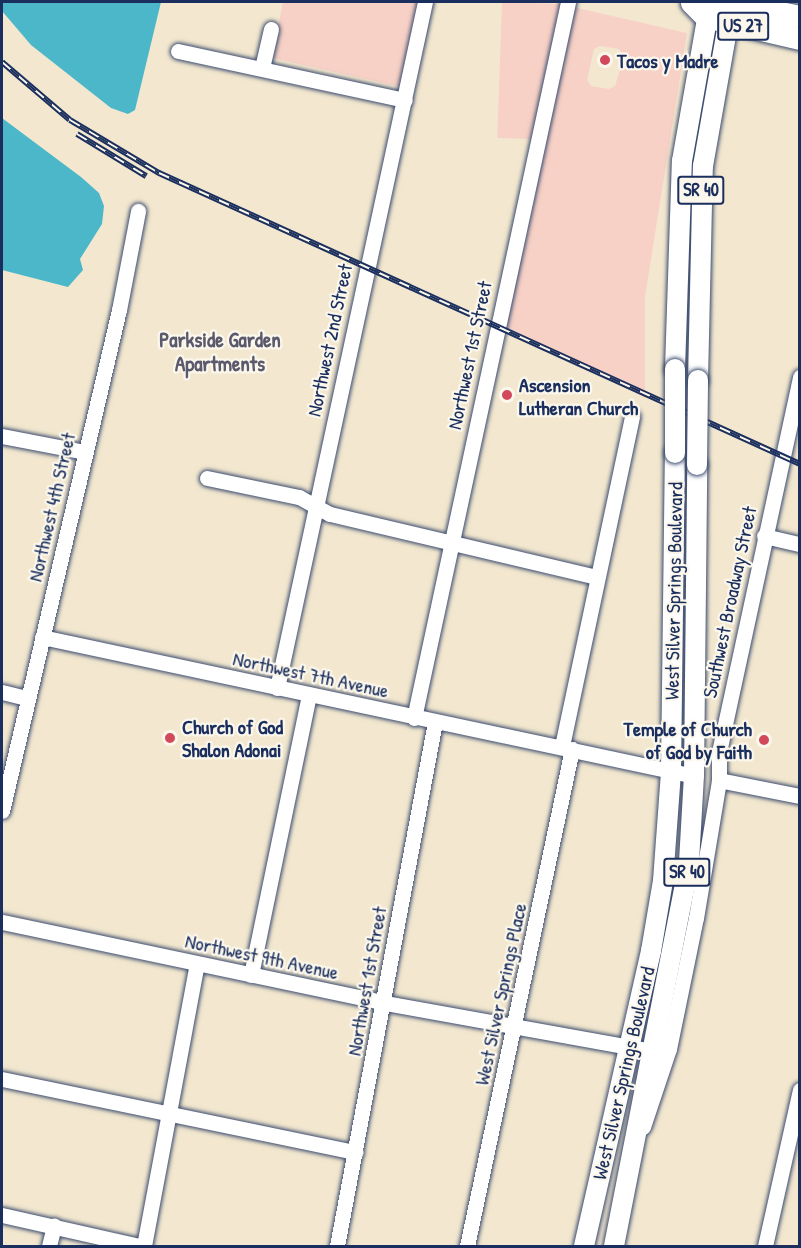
<!DOCTYPE html>
<style>
body{margin:0}
#map{position:relative;width:801px;height:1248px;overflow:hidden;background:#f3e8cf;font-family:"Patrick Hand",sans-serif}
div>[style]{position:absolute}
.built>*{inset:0;background:#f7d1c6;transform-origin:0 0}
.water>*{inset:0;background:#4cb7c9}
.roads{filter:drop-shadow(0 0 2px #3b4b6f) drop-shadow(0 0 2px #3b4b6f)}
.minor>*{height:15px;margin:-7.5px;padding:0 7.5px;transform-origin:7.5px;border-radius:7.5px;background:#fff}
.major>*{height:20px;margin:-10px;padding:0 10px;transform-origin:10px;border-radius:10px;background:#fff}
.highway>*{height:22px;margin:-11px;padding:0 11px;transform-origin:11px;border-radius:11px;background:#fff}
.rail>*{height:6px;margin-top:-3px;transform-origin:0;background:repeating-linear-gradient(90deg,#fbf7ec 0 11px,#1b2f5e 0 22px);box-sizing:border-box;border-block:2px solid #1b2f5e}
.bridges{filter:drop-shadow(0 0 2px #3b4b6f) drop-shadow(0 0 2px #3b4b6f)}
.major-bridge>*{height:20px;margin:-10px;padding:0 10px;transform-origin:10px;border-radius:10px;background:#fff}
.dots>*{width:16px;height:16px;translate:-50% -50%;box-sizing:border-box;border:3px solid #fbf7ec;border-radius:50%}
span{translate:-50% -50%;white-space:nowrap;text-align:center;line-height:1.15;-webkit-text-stroke:4.5px #fbf7ec;paint-order:stroke}
.shield-label span{padding:2px 4px;background:#fbf7ec;border:2px solid;border-radius:4px;-webkit-text-stroke-width:0}
.shield-label{font-size:18px;color:#1b2f5e;font-weight:700}
.poi-label{font-size:20px;color:#1b2f5e;font-weight:700}
.left{translate:0 -50%;text-align:left}
.right{translate:-100% -50%;text-align:right}
.street-label{font-size:20px;color:#1b2f5e}
.neighbourhood-label{font-size:21px;color:#5b596c;font-weight:700}
.frame{position:absolute;inset:0;border:3px solid #1b2f5e;pointer-events:none}
</style>
<div id="map">
<div class="built">
<i style="clip-path:polygon(283px 2px,418px 2px,401px 87px,272px 58px)"></i>
<i style="left:502px;top:2px;width:58px;height:136px;rotate:2deg"></i>
<i style="clip-path:polygon(evenodd,573px 7px,687px 33px,645px 297px,645px 398px,504px 326px,573px 7px,600px 46px,619px 49px,624px 56px,615px 86px,609px 89px,591px 86px,587px 80px,594px 49px,600px 46px)"></i>
</div>
<div class="water">
<i style="clip-path:polygon(2px 2px,161px 2px,135px 110px,128px 114px,111px 108px,31px 45px,2px 11px)"></i>
<i style="clip-path:polygon(2px 118px,81px 177px,99px 193px,104px 206px,102px 224px,80px 259px,83px 270px,68px 287px,2px 270px)"></i>
</div>
<div class="roads">
<div class="minor">
<i style="left:178px;top:51px;width:232px;rotate:12.2deg"></i>
<i style="left:262px;top:68px;width:40px;rotate:-77deg"></i>
<i style="left:2px;top:436px;width:85px;rotate:10.9deg"></i>
<i style="left:207px;top:478px;width:94px;rotate:11.7deg"></i>
<i style="left:299px;top:497px;width:35px;rotate:29deg"></i>
<i style="left:330px;top:514px;width:274px;rotate:13.3deg"></i>
<i style="left:764px;top:536px;width:37px;rotate:13deg"></i>
<i style="left:42px;top:637px;width:667px;rotate:12.03deg"></i>
<i style="left:277px;top:688px;width:702px;rotate:-77.83deg"></i>
<i style="left:2px;top:692px;width:25px;rotate:14deg"></i>
<i style="left:414px;top:718px;width:732px;rotate:-77.86deg"></i>
<i style="left:562px;top:746px;width:337px;rotate:-78deg"></i>
<i style="left:719px;top:780px;width:83px;rotate:11.2deg"></i>
<i style="left:2px;top:811px;width:514px;rotate:-76.86deg"></i>
<i style="left:119px;top:310px;width:101px;rotate:-79.1deg"></i>
<i style="left:2px;top:922px;width:391px;rotate:11.9deg"></i>
<i style="left:385px;top:1003px;width:272px;rotate:10.2deg"></i>
<i style="left:251px;top:975px;width:285px;rotate:-78.3deg"></i>
<i style="left:2px;top:1079px;width:361px;rotate:11.7deg"></i>
<i style="left:643px;top:1127px;width:82px;rotate:-71.6deg"></i>
<i style="left:669px;top:1049px;width:134px;rotate:-78.4deg"></i>
<i style="left:696px;top:918px;width:140px;rotate:-80.5deg"></i>
<i style="left:719px;top:780px;width:28px;rotate:-90deg"></i>
<i style="left:719px;top:752px;width:384px;rotate:-77.8deg"></i>
<i style="left:2px;top:1215px;width:141px;rotate:12.7deg"></i>
<i style="left:49px;top:1246px;width:21px;rotate:-76deg"></i>
<i style="left:144px;top:1246px;width:287px;rotate:-79.4deg"></i>
<i style="left:337px;top:1246px;width:533px;rotate:-79.41deg"></i>
<i style="left:467px;top:1246px;width:508px;rotate:-78.07deg"></i>
<i style="left:765px;top:1246px;width:160px;rotate:-77.4deg"></i>
</div>
<div class="major">
<i style="left:675px;top:369px;width:208px;rotate:-88.1deg"></i>
<i style="left:682px;top:161px;width:161px;rotate:-80deg"></i>
<i style="left:698px;top:380px;width:214px;rotate:-88.7deg"></i>
<i style="left:703px;top:166px;width:161px;rotate:-80deg"></i>
<i style="left:584px;top:1246px;width:303px;rotate:-77.2deg"></i>
<i style="left:651px;top:951px;width:71px;rotate:-80.3deg"></i>
<i style="left:663px;top:881px;width:110px;rotate:-85.8deg"></i>
<i style="left:671px;top:771px;width:318px;rotate:-89.3deg"></i>
<i style="left:614px;top:1246px;width:391px;rotate:-78.9deg"></i>
<i style="left:689px;top:862px;width:86px;rotate:-86.7deg"></i>
<i style="left:694px;top:776px;width:311px;rotate:-89.4deg"></i>
</div>
<div class="highway">
<i style="left:727px;top:2px;width:75px;rotate:11.6deg"></i>
<i style="left:692px;top:3px;width:20px;rotate:45deg"></i>
<i style="left:706px;top:17px;width:97px;rotate:13.2deg"></i>
</div>
</div>
<div class="rail">
<i style="left:2px;top:62px;width:89px;rotate:40.5deg"></i>
<i style="left:70px;top:120px;width:104px;rotate:30.8deg"></i>
<i style="left:159px;top:173px;width:704px;rotate:24.42deg"></i>
<i style="left:77px;top:134px;width:81px;rotate:31.3deg"></i>
</div>
<div class="bridges">
<div class="major-bridge">
<i style="left:675px;top:453px;width:84px;rotate:-90deg"></i>
<i style="left:697px;top:465px;width:85px;rotate:-89.3deg"></i>
</div>
</div>
<div class="dots">
<i style="left:605px;top:60px;background:#d1495b"></i>
<i style="left:507px;top:395px;background:#d1495b"></i>
<i style="left:170px;top:738px;background:#d1495b"></i>
<i style="left:764px;top:740px;background:#d1495b"></i>
</div>
<div class="shield-label">
<span style="left:743px;top:26px">US 27</span>
<span style="left:701px;top:190px">SR 40</span>
<span style="left:687px;top:872px">SR 40</span>
</div>
<div class="poi-label">
<span class="left" style="left:617px;top:60px">Tacos y Madre</span>
<span class="left" style="left:519px;top:396px">Ascension<br>Lutheran Church</span>
<span class="left" style="left:182px;top:738px">Church of God<br>Shalon Adonai</span>
<span class="right" style="left:752px;top:740px">Temple of Church<br>of God by Faith</span>
</div>
<div class="street-label">
<span style="left:329px;top:340px;rotate:-78deg">Northwest 2nd Street</span>
<span style="left:469px;top:355px;rotate:-78deg">Northwest 1st Street</span>
<span style="left:51px;top:507px;rotate:-77deg">Northwest 4th Street</span>
<span style="left:673px;top:591px;rotate:-89deg">West Silver Springs Boulevard</span>
<span style="left:729px;top:602px;rotate:-78deg">Southwest Broadway Street</span>
<span style="left:311px;top:674px;rotate:12deg">Northwest 7th Avenue</span>
<span style="left:262px;top:956px;rotate:12deg">Northwest 9th Avenue</span>
<span style="left:366px;top:981px;rotate:-80deg">Northwest 1st Street</span>
<span style="left:500px;top:994px;rotate:-78deg">West Silver Springs Place</span>
<span style="left:623px;top:1073px;rotate:-77deg">West Silver Springs Boulevard</span>
</div>
<div class="neighbourhood-label">
<span style="left:220px;top:352px">Parkside Garden<br>Apartments</span>
</div>
<div class="frame"></div>
</div>
